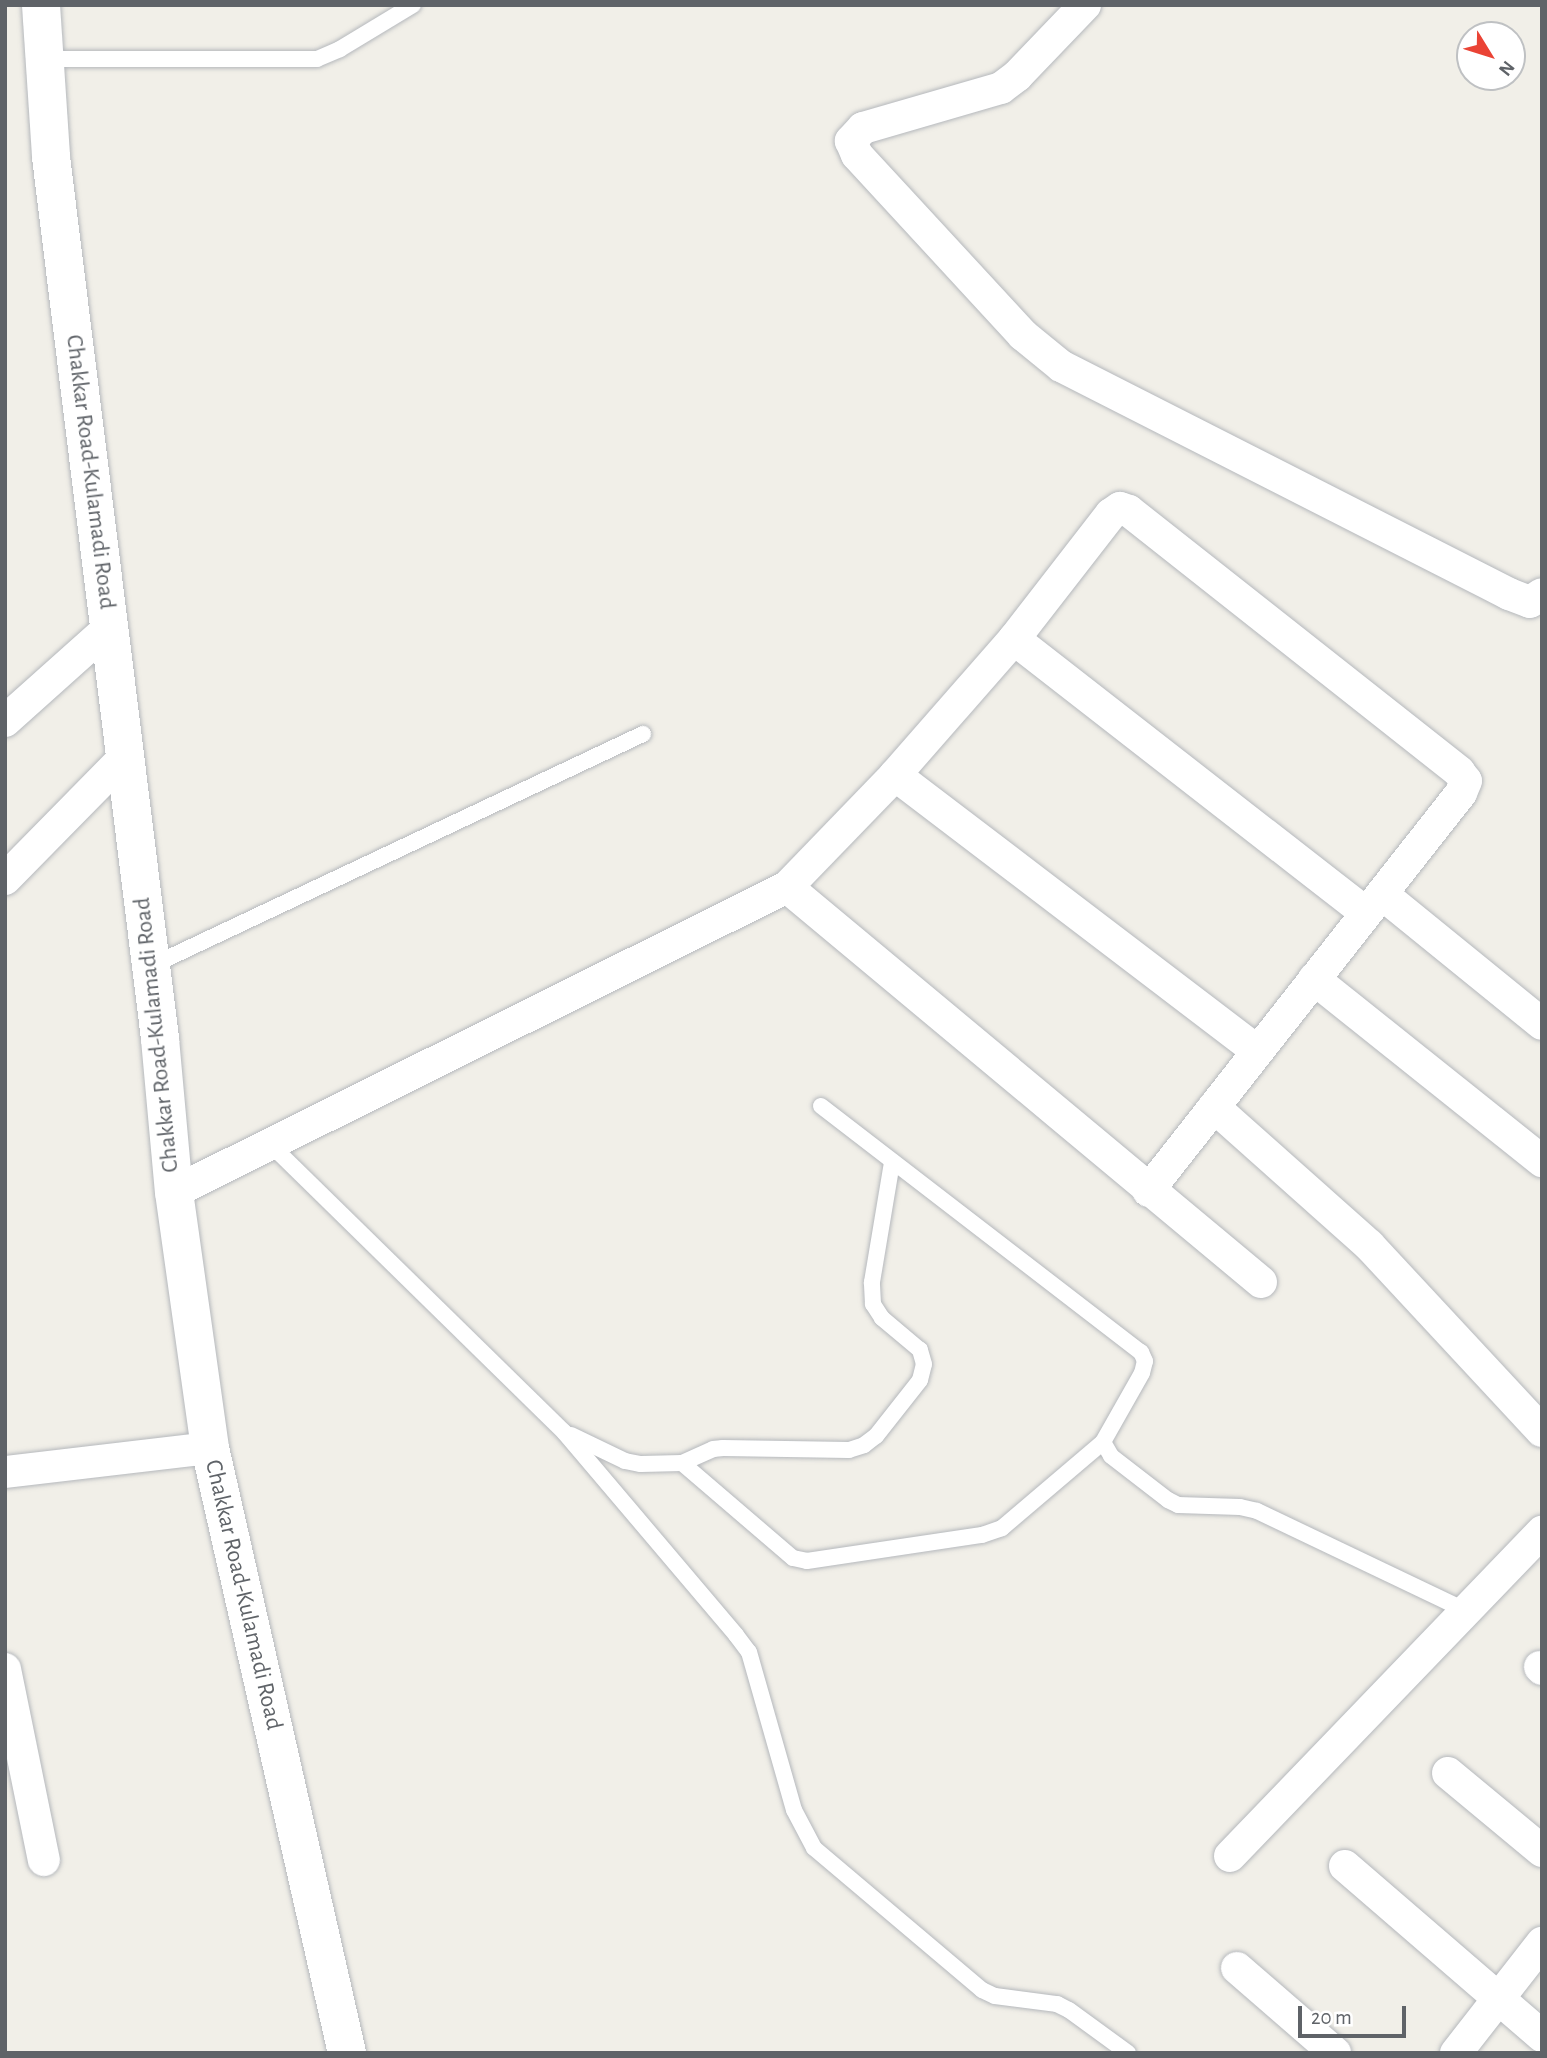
<!DOCTYPE html>
<style>
body{margin:0}
#map{position:relative;width:1547px;height:2058px;overflow:hidden;background:#f1efe8;font-family:"Alegreya Sans",sans-serif}
div>[style]{position:absolute}
.roads{filter:drop-shadow(0 0 2px #b5b8bc) drop-shadow(0 0 2px #b5b8bc)}
.lane>*{height:16px;margin:-8px;padding:0 8px;transform-origin:8px;border-radius:8px;background:#fff}
.street>*{height:32px;margin:-16px;padding:0 16px;transform-origin:16px;border-radius:16px;background:#fff}
.secondary>*{height:38px;margin:-19px;padding:0 19px;transform-origin:19px;border-radius:19px;background:#fff}
span{translate:-50% -50%;white-space:nowrap;text-align:center;line-height:1.15;-webkit-text-stroke:6px #fff;paint-order:stroke}
.street-label{font-size:24px;color:#5f6368}
.frame{position:absolute;inset:0;border:7px solid #5f6368;pointer-events:none}
.north{position:absolute;left:1456px;top:21px;width:70px;height:70px;box-sizing:border-box;background:#fff;border:2px solid #bfc1c3;border-radius:50%;rotate:128deg;font-size:19px;font-weight:700;line-height:28px;text-align:center;color:#5f6368}
.north::after{content:'';display:block;margin:auto;width:24px;height:32px;background:#ea4335;clip-path:polygon(50% 0,100% 100%,50% 72%,0 100%)}
.scale{position:absolute;left:1298px;top:2006px;width:108px;height:32px;box-sizing:border-box;border:4px solid #5f6368;border-top:0;padding-left:9px;font-size:21px;line-height:24px;white-space:nowrap;color:#5f6368;-webkit-text-stroke:5px #fff;paint-order:stroke}
</style>
<div id="map">
<div class="roads">
<div class="lane">
<i style="left:45px;top:59px;width:272px"></i>
<i style="left:317px;top:59px;width:25px;rotate:-23deg"></i>
<i style="left:340px;top:49px;width:85px;rotate:-31.1deg"></i>
<i style="left:151px;top:966px;width:544px;rotate:-25.25deg"></i>
<i style="left:821px;top:1106px;width:404px;rotate:37.6deg"></i>
<i style="left:1141px;top:1352px;width:10px;rotate:66deg"></i>
<i style="left:1145px;top:1361px;width:12px;rotate:104deg"></i>
<i style="left:1142px;top:1373px;width:79px;rotate:119.5deg"></i>
<i style="left:1103px;top:1442px;width:16px;rotate:60deg"></i>
<i style="left:1111px;top:1456px;width:72px;rotate:37.7deg"></i>
<i style="left:1168px;top:1500px;width:11px;rotate:27deg"></i>
<i style="left:1178px;top:1505px;width:62px;rotate:1.8deg"></i>
<i style="left:1240px;top:1507px;width:17px;rotate:13deg"></i>
<i style="left:1257px;top:1511px;width:233px;rotate:25.5deg"></i>
<i style="left:271px;top:1145px;width:410px;rotate:44.4deg"></i>
<i style="left:564px;top:1432px;width:266px;rotate:49.7deg"></i>
<i style="left:736px;top:1635px;width:21px;rotate:53deg"></i>
<i style="left:749px;top:1652px;width:164px;rotate:74.1deg"></i>
<i style="left:794px;top:1810px;width:43px;rotate:62.2deg"></i>
<i style="left:814px;top:1848px;width:220px;rotate:40.2deg"></i>
<i style="left:982px;top:1990px;width:14px;rotate:25deg"></i>
<i style="left:995px;top:1996px;width:63px;rotate:7.4deg"></i>
<i style="left:1057px;top:2004px;width:13px;rotate:27deg"></i>
<i style="left:1069px;top:2010px;width:73px;rotate:36.1deg"></i>
<i style="left:571px;top:1435px;width:60px;rotate:25.7deg"></i>
<i style="left:625px;top:1461px;width:16px;rotate:11deg"></i>
<i style="left:641px;top:1464px;width:41px;rotate:-1.4deg"></i>
<i style="left:682px;top:1463px;width:34px;rotate:-24deg"></i>
<i style="left:713px;top:1449px;width:10px;rotate:-6deg"></i>
<i style="left:723px;top:1448px;width:126px;rotate:0.9deg"></i>
<i style="left:849px;top:1450px;width:16px;rotate:-18deg"></i>
<i style="left:864px;top:1445px;width:15px;rotate:-37deg"></i>
<i style="left:876px;top:1436px;width:71px;rotate:-51.8deg"></i>
<i style="left:920px;top:1380px;width:16px;rotate:-76deg"></i>
<i style="left:924px;top:1364px;width:15px;rotate:-106deg"></i>
<i style="left:920px;top:1350px;width:50px;rotate:-139.9deg"></i>
<i style="left:882px;top:1318px;width:17px;rotate:-123deg"></i>
<i style="left:873px;top:1304px;width:22px;rotate:-93deg"></i>
<i style="left:872px;top:1282px;width:122px;rotate:-80.5deg"></i>
<i style="left:682px;top:1463px;width:146px;rotate:40.6deg"></i>
<i style="left:793px;top:1558px;width:14px;rotate:12deg"></i>
<i style="left:807px;top:1561px;width:177px;rotate:-8.5deg"></i>
<i style="left:982px;top:1535px;width:21px;rotate:-19deg"></i>
<i style="left:1002px;top:1528px;width:133px;rotate:-40.4deg"></i>
</div>
<div class="street">
<i style="left:1085px;top:5px;width:98px;rotate:133.8deg"></i>
<i style="left:1017px;top:76px;width:20px;rotate:143deg"></i>
<i style="left:1001px;top:88px;width:144px;rotate:163.8deg"></i>
<i style="left:863px;top:128px;width:18px;rotate:133deg"></i>
<i style="left:851px;top:141px;width:15px;rotate:67deg"></i>
<i style="left:857px;top:155px;width:245px;rotate:47.3deg"></i>
<i style="left:1023px;top:335px;width:49px;rotate:39.2deg"></i>
<i style="left:1061px;top:366px;width:503px;rotate:26.97deg"></i>
<i style="left:1509px;top:594px;width:22px;rotate:21deg"></i>
<i style="left:1530px;top:602px;width:14px;rotate:-34deg"></i>
<i style="left:1014px;top:639px;width:446px;rotate:37.9deg"></i>
<i style="left:5px;top:721px;width:140px;rotate:-41.8deg"></i>
<i style="left:895px;top:775px;width:455px;rotate:37.3deg"></i>
<i style="left:5px;top:879px;width:171px;rotate:-45.5deg"></i>
<i style="left:787px;top:887px;width:617px;rotate:39.81deg"></i>
<i style="left:1382px;top:894px;width:206px;rotate:39.1deg"></i>
<i style="left:1314px;top:979px;width:292px;rotate:38.6deg"></i>
<i style="left:1214px;top:1107px;width:208px;rotate:41.7deg"></i>
<i style="left:1369px;top:1245px;width:254px;rotate:47.1deg"></i>
<i style="left:174px;top:1192px;width:685px;rotate:-26.45deg"></i>
<i style="left:787px;top:887px;width:156px;rotate:-46deg"></i>
<i style="left:895px;top:775px;width:181px;rotate:-48.8deg"></i>
<i style="left:1014px;top:639px;width:158px;rotate:-52.2deg"></i>
<i style="left:1111px;top:514px;width:11px;rotate:-34deg"></i>
<i style="left:1120px;top:508px;width:9px;rotate:18deg"></i>
<i style="left:1129px;top:511px;width:421px;rotate:38.3deg"></i>
<i style="left:1459px;top:772px;width:11px;rotate:52deg"></i>
<i style="left:1466px;top:781px;width:13px;rotate:113deg"></i>
<i style="left:1461px;top:793px;width:506px;rotate:128.18deg"></i>
<i style="left:5px;top:1472px;width:206px;rotate:-6.7deg"></i>
<i style="left:1540px;top:1667px;width:3px;rotate:45deg"></i>
<i style="left:5px;top:1669px;width:195px;rotate:78.5deg"></i>
<i style="left:1448px;top:1773px;width:122px;rotate:39.7deg"></i>
<i style="left:1230px;top:1856px;width:450px;rotate:-46.1deg"></i>
<i style="left:1345px;top:1866px;width:260px;rotate:40.8deg"></i>
<i style="left:1237px;top:1968px;width:130px;rotate:40.9deg"></i>
<i style="left:1456px;top:2053px;width:140px;rotate:-52deg"></i>
</div>
<div class="secondary">
<i style="left:41px;top:5px;width:152px;rotate:86.2deg"></i>
<i style="left:51px;top:157px;width:889px;rotate:82.95deg"></i>
<i style="left:160px;top:1039px;width:154px;rotate:84.8deg"></i>
<i style="left:174px;top:1192px;width:259px;rotate:82deg"></i>
<i style="left:210px;top:1448px;width:620px;rotate:77.24deg"></i>
</div>
</div>
<div class="street-label">
<span style="left:90px;top:472px;rotate:83deg">Chakkar Road-Kulamadi Road</span>
<span style="left:157px;top:1035px;rotate:-96deg">Chakkar Road-Kulamadi Road</span>
<span style="left:243px;top:1595px;rotate:77deg">Chakkar Road-Kulamadi Road</span>
</div>
<div class="frame"></div>
<div class="north">N</div>
<div class="scale">20 m</div>
</div>
